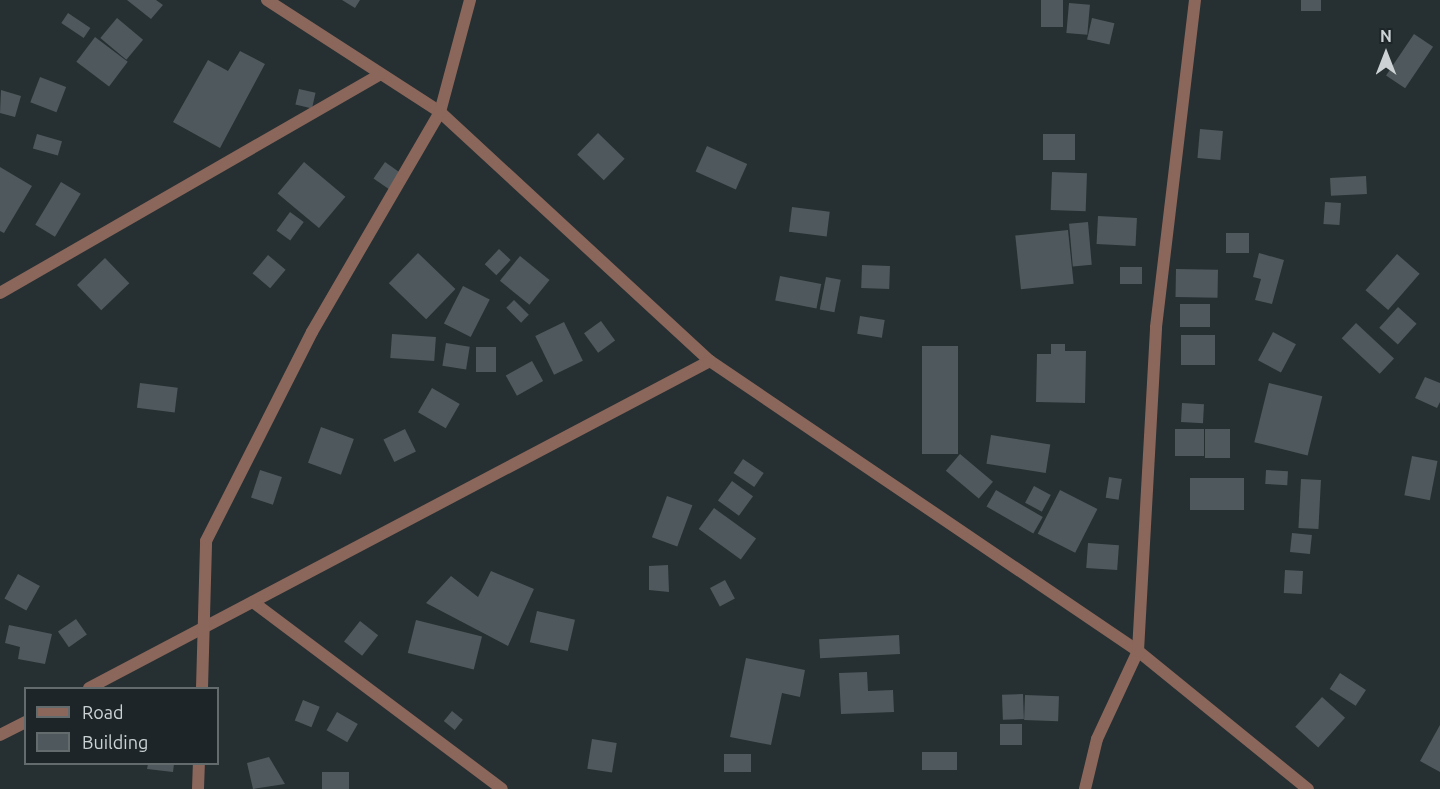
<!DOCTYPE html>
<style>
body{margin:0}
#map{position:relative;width:1440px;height:789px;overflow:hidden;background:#262f32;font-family:Ubuntu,sans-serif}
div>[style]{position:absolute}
.building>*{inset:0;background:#4f585c;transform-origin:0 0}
.street>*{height:12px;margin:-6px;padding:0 6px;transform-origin:6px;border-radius:6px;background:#8b665a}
span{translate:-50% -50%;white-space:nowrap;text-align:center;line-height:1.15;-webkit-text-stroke:6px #1d2528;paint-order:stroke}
.legend{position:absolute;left:24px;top:687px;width:195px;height:78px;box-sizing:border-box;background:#1d2528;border:2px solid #636b6d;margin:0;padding:8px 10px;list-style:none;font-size:18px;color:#cdd3d5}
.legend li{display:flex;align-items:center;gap:12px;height:30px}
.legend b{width:30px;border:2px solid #636b6d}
.north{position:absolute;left:1356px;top:24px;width:60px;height:60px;-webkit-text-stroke:4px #1d2528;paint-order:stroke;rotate:0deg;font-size:16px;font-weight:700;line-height:24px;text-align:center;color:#cdd3d5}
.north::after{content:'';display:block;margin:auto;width:21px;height:27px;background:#cdd3d5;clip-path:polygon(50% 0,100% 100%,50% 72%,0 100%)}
</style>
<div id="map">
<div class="building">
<i style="clip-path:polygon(127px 0,156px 0,163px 5px,151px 19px)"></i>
<i style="clip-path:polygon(342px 0,360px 0,355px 8px)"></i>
<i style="left:1041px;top:0;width:22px;height:27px"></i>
<i style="left:1301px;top:0;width:20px;height:11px"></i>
<i style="left:1069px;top:3px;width:21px;height:30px;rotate:5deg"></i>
<i style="left:68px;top:13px;width:27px;height:12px;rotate:34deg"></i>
<i style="left:117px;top:18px;width:34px;height:26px;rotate:40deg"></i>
<i style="left:1092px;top:18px;width:23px;height:22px;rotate:13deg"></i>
<i style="left:1414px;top:34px;width:23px;height:50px;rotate:34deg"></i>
<i style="left:95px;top:37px;width:41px;height:31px;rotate:37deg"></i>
<i style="clip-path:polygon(240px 51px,265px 64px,220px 148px,173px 122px,208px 60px,228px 71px)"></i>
<i style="left:40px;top:77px;width:28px;height:27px;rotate:21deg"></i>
<i style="left:299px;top:89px;width:17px;height:16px;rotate:13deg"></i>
<i style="clip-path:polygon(1px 90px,21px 96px,15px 117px,0 113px)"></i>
<i style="left:1200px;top:129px;width:23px;height:29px;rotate:5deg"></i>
<i style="left:598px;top:133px;width:37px;height:30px;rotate:44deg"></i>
<i style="left:37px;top:134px;width:26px;height:15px;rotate:16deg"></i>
<i style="left:1043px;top:134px;width:32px;height:26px"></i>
<i style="left:707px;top:146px;width:44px;height:28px;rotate:24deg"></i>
<i style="left:304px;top:162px;width:54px;height:41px;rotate:40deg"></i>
<i style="left:385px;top:162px;width:19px;height:20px;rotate:35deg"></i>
<i style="clip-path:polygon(0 167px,32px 186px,4px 233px,0 231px)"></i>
<i style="left:1052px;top:172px;width:35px;height:38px;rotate:2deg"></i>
<i style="left:1366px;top:176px;width:18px;height:36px;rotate:87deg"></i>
<i style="left:61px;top:182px;width:23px;height:50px;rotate:31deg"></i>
<i style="left:1325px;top:202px;width:16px;height:22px;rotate:4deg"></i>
<i style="left:792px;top:207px;width:38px;height:25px;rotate:7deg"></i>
<i style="left:290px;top:212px;width:17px;height:23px;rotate:36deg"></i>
<i style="left:1098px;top:216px;width:39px;height:28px;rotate:3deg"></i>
<i style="left:1088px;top:222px;width:43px;height:19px;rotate:85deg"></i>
<i style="left:1068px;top:230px;width:54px;height:53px;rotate:84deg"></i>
<i style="left:1226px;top:233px;width:23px;height:20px"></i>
<i style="left:499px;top:249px;width:16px;height:21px;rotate:43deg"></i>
<i style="left:418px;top:253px;width:52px;height:42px;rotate:44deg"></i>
<i style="clip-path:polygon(1259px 253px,1284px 260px,1272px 304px,1255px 300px,1261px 279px,1253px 277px)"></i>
<i style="left:1397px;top:254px;width:30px;height:48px;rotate:41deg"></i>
<i style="left:268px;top:255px;width:23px;height:24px;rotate:40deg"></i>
<i style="left:520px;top:256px;width:38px;height:32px;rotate:39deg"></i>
<i style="left:105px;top:258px;width:35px;height:39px;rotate:46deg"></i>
<i style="left:862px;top:265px;width:28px;height:23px;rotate:2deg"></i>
<i style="left:1120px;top:267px;width:22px;height:17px"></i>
<i style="left:1176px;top:269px;width:42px;height:28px;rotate:1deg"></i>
<i style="left:780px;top:276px;width:42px;height:25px;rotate:11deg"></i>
<i style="left:826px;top:277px;width:15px;height:33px;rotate:11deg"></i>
<i style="left:463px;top:286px;width:30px;height:42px;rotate:27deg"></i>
<i style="left:514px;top:300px;width:21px;height:11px;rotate:45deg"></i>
<i style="left:1180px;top:304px;width:30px;height:23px"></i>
<i style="left:1398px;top:307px;width:25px;height:28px;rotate:42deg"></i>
<i style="left:860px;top:316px;width:25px;height:18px;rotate:9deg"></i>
<i style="left:601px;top:321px;width:24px;height:21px;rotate:54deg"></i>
<i style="left:564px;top:322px;width:43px;height:32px;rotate:64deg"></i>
<i style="left:1356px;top:323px;width:52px;height:21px;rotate:43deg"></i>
<i style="left:1273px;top:332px;width:26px;height:32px;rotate:28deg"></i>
<i style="left:392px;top:334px;width:44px;height:24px;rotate:4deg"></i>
<i style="left:1181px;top:335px;width:34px;height:30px"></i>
<i style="left:446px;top:343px;width:24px;height:23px;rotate:9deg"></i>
<i style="clip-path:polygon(1051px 344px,1065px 344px,1065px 351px,1086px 351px,1085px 403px,1036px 402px,1037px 354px,1051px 354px)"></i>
<i style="left:922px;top:346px;width:36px;height:108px"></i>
<i style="left:476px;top:347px;width:20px;height:25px"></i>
<i style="left:532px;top:361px;width:23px;height:30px;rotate:61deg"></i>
<i style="clip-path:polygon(1425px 377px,1440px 383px,1440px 402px,1437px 408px,1415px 398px)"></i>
<i style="left:140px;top:383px;width:38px;height:25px;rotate:7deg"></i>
<i style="left:1269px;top:383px;width:55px;height:61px;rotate:14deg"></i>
<i style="left:432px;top:388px;width:32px;height:28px;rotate:30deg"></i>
<i style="left:1182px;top:403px;width:22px;height:19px;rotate:3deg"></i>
<i style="left:321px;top:427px;width:35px;height:38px;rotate:20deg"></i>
<i style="left:405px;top:429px;width:25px;height:24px;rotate:64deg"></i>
<i style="left:1175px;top:429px;width:29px;height:27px"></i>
<i style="left:1205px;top:429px;width:25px;height:29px"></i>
<i style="left:991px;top:435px;width:60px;height:29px;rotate:9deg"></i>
<i style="left:960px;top:454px;width:43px;height:22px;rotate:40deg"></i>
<i style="left:1412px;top:456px;width:26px;height:40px;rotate:11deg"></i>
<i style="left:743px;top:459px;width:25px;height:17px;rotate:34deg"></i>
<i style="left:260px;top:470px;width:23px;height:29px;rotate:18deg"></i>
<i style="left:1266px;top:470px;width:22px;height:14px;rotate:3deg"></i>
<i style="left:1109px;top:477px;width:13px;height:21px;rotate:9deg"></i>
<i style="left:1190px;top:478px;width:54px;height:32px"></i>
<i style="left:1301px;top:479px;width:20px;height:49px;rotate:3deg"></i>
<i style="left:732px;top:481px;width:26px;height:24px;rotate:36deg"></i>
<i style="left:1034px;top:486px;width:19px;height:19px;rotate:28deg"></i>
<i style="left:996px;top:490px;width:54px;height:19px;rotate:30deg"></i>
<i style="left:1060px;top:490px;width:42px;height:49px;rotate:27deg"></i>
<i style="left:667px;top:496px;width:27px;height:44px;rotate:20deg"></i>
<i style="left:714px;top:508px;width:52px;height:26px;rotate:36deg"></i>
<i style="left:1292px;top:533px;width:20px;height:19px;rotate:6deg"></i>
<i style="left:1088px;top:543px;width:31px;height:25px;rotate:4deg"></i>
<i style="clip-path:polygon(668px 565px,669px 592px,649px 590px,649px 566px)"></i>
<i style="left:1285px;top:570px;width:18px;height:23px;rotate:3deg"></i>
<i style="clip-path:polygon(491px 571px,534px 589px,508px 646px,426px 603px,451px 576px,478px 597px)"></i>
<i style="left:18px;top:574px;width:25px;height:28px;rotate:29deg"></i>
<i style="left:725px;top:580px;width:21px;height:17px;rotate:62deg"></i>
<i style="left:537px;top:611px;width:39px;height:32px;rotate:13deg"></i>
<i style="left:76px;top:619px;width:19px;height:22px;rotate:55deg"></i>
<i style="left:416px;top:620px;width:68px;height:34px;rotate:14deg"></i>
<i style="left:360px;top:621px;width:23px;height:26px;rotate:38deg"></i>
<i style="clip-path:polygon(9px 625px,52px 634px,45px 664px,18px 659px,20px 647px,5px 643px)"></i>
<i style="left:899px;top:635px;width:19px;height:80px;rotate:87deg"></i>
<i style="clip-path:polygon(746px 658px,805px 670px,800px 697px,782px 693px,771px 745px,730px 737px)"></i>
<i style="clip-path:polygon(867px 672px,868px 691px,893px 690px,894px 712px,841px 714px,839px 673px)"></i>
<i style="left:1340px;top:673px;width:31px;height:19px;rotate:33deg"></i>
<i style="left:1023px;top:694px;width:25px;height:21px;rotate:88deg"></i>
<i style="left:1025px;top:695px;width:34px;height:25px;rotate:2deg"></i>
<i style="left:1322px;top:697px;width:31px;height:40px;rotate:42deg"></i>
<i style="left:303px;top:700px;width:18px;height:22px;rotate:22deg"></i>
<i style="left:452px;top:711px;width:14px;height:13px;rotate:39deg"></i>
<i style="left:337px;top:712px;width:24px;height:21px;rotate:30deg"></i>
<i style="left:1000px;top:724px;width:22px;height:21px"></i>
<i style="clip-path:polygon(1440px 725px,1440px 772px,1420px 761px)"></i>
<i style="left:592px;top:739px;width:25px;height:30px;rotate:9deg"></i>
<i style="left:957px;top:752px;width:18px;height:35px;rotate:90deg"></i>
<i style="left:724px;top:754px;width:27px;height:18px"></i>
<i style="clip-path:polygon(269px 757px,285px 784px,253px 789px,247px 763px)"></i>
<i style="clip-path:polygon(148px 764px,174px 764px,173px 772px,147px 769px)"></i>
<i style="left:322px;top:772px;width:27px;height:17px"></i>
</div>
<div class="street">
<i style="left:267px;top:0;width:206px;rotate:32.9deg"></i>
<i style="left:440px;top:112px;width:367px;rotate:42.7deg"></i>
<i style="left:710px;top:361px;width:517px;rotate:34.12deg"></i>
<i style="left:1138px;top:651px;width:219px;rotate:39.1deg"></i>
<i style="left:0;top:293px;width:439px;rotate:-29.9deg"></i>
<i style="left:253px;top:602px;width:311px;rotate:36.9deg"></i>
<i style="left:89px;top:688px;width:702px;rotate:-27.77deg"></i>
<i style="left:202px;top:688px;width:147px;rotate:-88.4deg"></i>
<i style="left:206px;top:541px;width:234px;rotate:-63.1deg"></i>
<i style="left:312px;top:332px;width:255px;rotate:-59.8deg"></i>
<i style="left:440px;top:112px;width:116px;rotate:-75deg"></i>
<i style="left:0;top:735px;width:29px;rotate:-27deg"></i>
<i style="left:198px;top:789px;width:25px;rotate:-88deg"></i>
<i style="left:1085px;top:789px;width:51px;rotate:-76.5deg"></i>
<i style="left:1097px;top:739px;width:97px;rotate:-65deg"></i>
<i style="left:1138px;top:651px;width:324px;rotate:-86.8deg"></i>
<i style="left:1156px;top:327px;width:329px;rotate:-83.2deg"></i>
</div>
<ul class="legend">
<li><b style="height:8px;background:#8b665a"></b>Road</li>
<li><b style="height:16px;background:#4f585c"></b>Building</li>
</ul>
<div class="north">N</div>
</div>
